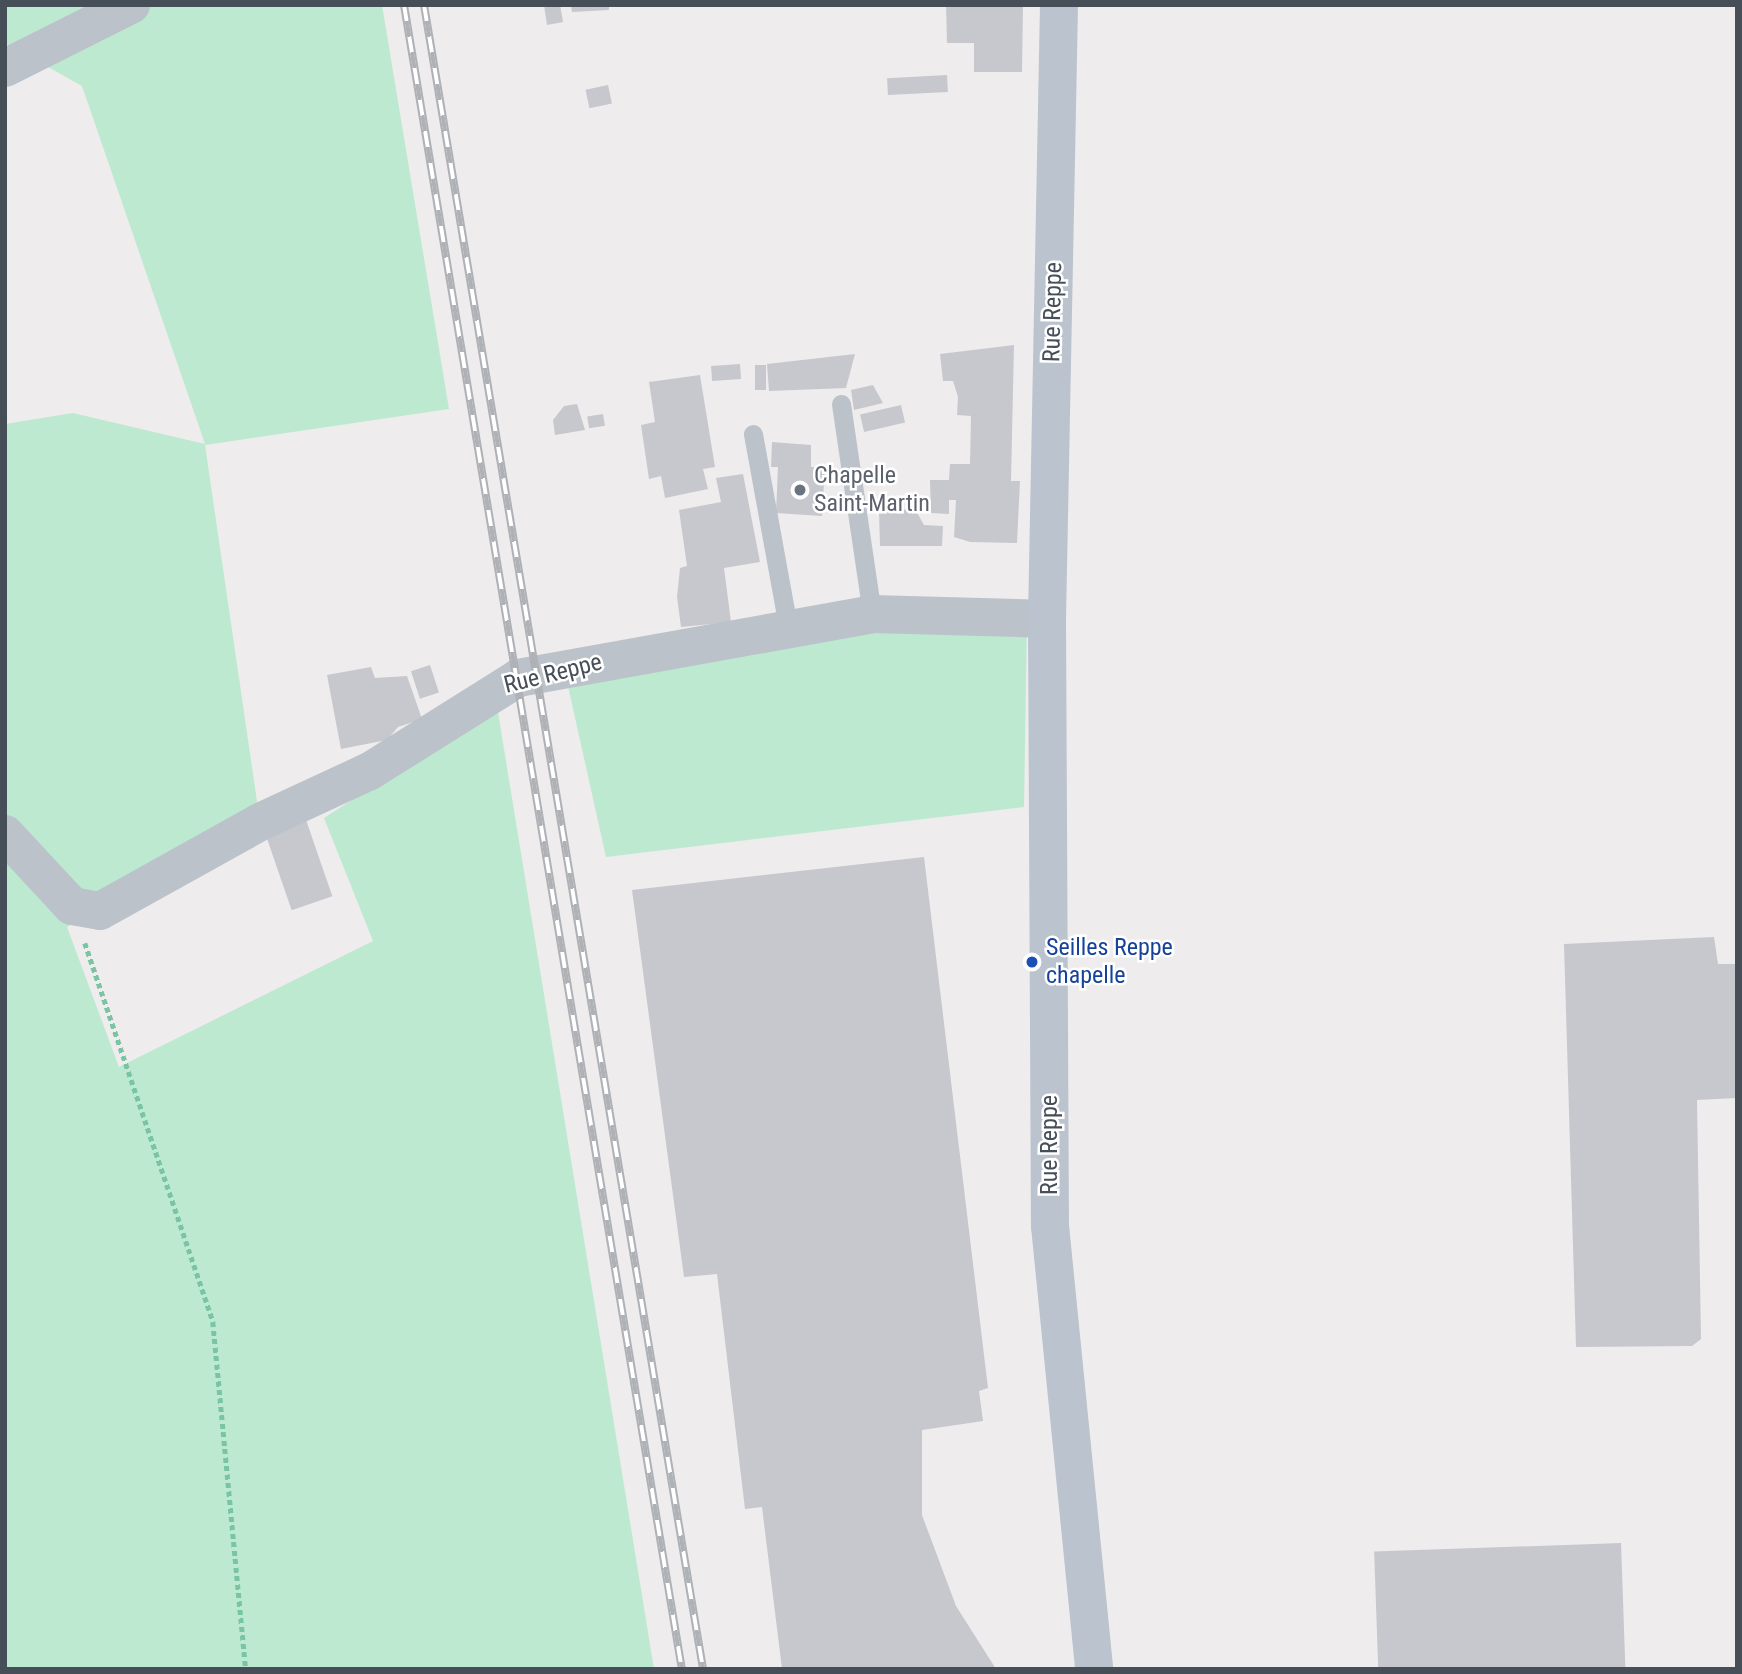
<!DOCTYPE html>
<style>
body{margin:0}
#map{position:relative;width:1742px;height:1674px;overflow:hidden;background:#eeecec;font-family:"Roboto Condensed",sans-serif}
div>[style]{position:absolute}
.green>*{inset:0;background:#bde9d0}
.building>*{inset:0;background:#c7c7ce;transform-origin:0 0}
.path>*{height:4.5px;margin-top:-2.25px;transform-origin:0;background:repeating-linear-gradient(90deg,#78c4a3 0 5px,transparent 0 8.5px)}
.service>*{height:19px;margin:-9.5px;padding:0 9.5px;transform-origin:9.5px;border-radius:9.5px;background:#bbc2ca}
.minor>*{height:38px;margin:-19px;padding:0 19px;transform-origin:19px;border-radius:19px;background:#bbc2ca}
.secondary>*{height:38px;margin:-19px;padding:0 19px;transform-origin:19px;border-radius:19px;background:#bbc3ce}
.rail>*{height:8px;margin-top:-4px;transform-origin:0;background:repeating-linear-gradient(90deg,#fff 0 16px,#aeb1b5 0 32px);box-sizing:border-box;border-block:2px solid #aeb1b5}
.dots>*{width:19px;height:19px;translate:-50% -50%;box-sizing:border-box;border:4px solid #fff;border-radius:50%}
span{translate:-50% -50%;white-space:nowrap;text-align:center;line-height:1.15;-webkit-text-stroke:5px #fff;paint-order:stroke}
.street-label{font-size:24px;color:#464e57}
.worship-label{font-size:24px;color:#5b616d}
.left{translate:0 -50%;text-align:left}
.transit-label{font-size:24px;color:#164399}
.frame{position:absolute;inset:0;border:7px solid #464e57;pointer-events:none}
</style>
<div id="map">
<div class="green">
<i style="clip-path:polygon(5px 5px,382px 5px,449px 409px,205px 445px,260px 822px,67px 927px,119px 1067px,373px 941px,324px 818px,497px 706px,654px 1669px,5px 1669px,5px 424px,73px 413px,205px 444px,82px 86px,5px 43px)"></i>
<i style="clip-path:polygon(1027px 618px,1024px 807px,606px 857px,564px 668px,788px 626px)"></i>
</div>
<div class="building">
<i style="clip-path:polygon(544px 5px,560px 5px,563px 22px,547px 25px)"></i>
<i style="clip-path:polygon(571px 5px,609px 5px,609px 10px,572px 12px)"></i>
<i style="clip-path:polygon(946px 5px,1023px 5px,1022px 72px,974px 72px,974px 43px,947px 43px)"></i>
<i style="left:947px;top:75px;width:17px;height:60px;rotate:87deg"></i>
<i style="left:608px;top:85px;width:19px;height:23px;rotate:78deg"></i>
<i style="clip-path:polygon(1014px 345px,1011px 481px,1020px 481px,1017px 543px,970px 542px,954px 537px,956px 500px,949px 500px,949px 514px,931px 513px,930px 480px,949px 480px,950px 464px,970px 464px,971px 416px,957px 415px,958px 397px,953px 381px,943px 381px,940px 354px)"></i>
<i style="clip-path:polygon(855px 354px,846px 388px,769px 391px,767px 364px)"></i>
<i style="left:740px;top:364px;width:15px;height:29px;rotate:86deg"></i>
<i style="left:755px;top:365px;width:11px;height:25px"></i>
<i style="clip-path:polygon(700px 375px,715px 467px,703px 469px,708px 489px,665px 498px,661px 476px,649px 479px,641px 425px,655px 422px,649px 382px)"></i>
<i style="clip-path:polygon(873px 385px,883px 403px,854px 410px,851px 390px)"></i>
<i style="clip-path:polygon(577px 404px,585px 430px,555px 435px,553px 420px,564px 406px)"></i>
<i style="left:901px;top:405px;width:18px;height:42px;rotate:77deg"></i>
<i style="left:603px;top:414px;width:12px;height:16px;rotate:81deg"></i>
<i style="clip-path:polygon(772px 442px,811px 445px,811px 467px,825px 467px,822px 516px,776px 513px,778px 467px,771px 467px)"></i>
<i style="clip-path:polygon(743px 474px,760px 562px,724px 568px,731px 622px,681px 627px,677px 597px,680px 568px,687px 566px,679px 510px,721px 502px,716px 478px)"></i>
<i style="clip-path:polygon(915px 509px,924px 525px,943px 526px,942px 546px,880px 546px,879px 511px)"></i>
<i style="left:430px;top:665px;width:29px;height:20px;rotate:72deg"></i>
<i style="clip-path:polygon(371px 667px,375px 678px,407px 676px,422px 719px,398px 727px,387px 740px,341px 749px,327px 675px)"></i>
<i style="left:304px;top:814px;width:87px;height:43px;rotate:71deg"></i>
<i style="clip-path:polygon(924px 857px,988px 1388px,979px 1391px,983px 1421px,922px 1430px,922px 1515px,956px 1606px,996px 1669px,782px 1669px,762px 1507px,745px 1509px,717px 1274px,684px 1277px,632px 890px)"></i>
<i style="clip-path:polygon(1714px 937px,1718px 964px,1737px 964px,1737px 1098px,1697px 1100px,1701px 1339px,1692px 1346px,1576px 1347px,1564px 944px)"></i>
<i style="left:1621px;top:1543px;width:126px;height:247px;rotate:88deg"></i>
</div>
<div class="path">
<i style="left:85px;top:943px;width:400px;rotate:71.3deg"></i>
<i style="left:213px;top:1322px;width:349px;rotate:84.6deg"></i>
</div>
<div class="service">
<i style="left:841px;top:404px;width:212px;rotate:81.6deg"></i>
<i style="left:753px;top:434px;width:195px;rotate:79.7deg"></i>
</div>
<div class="minor">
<i style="left:5px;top:68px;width:141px;rotate:-26.6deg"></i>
<i style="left:5px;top:834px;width:98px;rotate:47.1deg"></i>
<i style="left:72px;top:906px;width:28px;rotate:10deg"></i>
<i style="left:100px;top:911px;width:183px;rotate:-29.1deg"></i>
<i style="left:260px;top:822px;width:121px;rotate:-24.9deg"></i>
<i style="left:370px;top:771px;width:175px;rotate:-32.1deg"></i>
<i style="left:518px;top:678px;width:360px;rotate:-10.2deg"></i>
<i style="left:872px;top:614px;width:175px;rotate:1.6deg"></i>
</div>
<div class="secondary">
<i style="left:1059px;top:5px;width:614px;rotate:91.12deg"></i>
<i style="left:1047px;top:619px;width:607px;rotate:89.72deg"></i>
<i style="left:1050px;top:1226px;width:445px;rotate:84.3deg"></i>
</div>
<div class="rail">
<i style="left:404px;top:5px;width:1687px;rotate:80.52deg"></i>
<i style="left:424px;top:5px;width:1687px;rotate:80.48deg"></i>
</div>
<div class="dots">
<i style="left:800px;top:490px;background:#6b7280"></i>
<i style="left:1032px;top:962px;background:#1a4fb4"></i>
</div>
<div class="street-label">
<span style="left:1053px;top:312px;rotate:-89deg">Rue Reppe</span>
<span style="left:553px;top:674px;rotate:-14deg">Rue Reppe</span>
<span style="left:1050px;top:1145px;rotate:-90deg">Rue Reppe</span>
</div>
<div class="worship-label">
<span class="left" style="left:814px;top:490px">Chapelle<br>Saint-Martin</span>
</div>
<div class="transit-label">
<span class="left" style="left:1046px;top:962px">Seilles Reppe<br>chapelle</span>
</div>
<div class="frame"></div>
</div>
